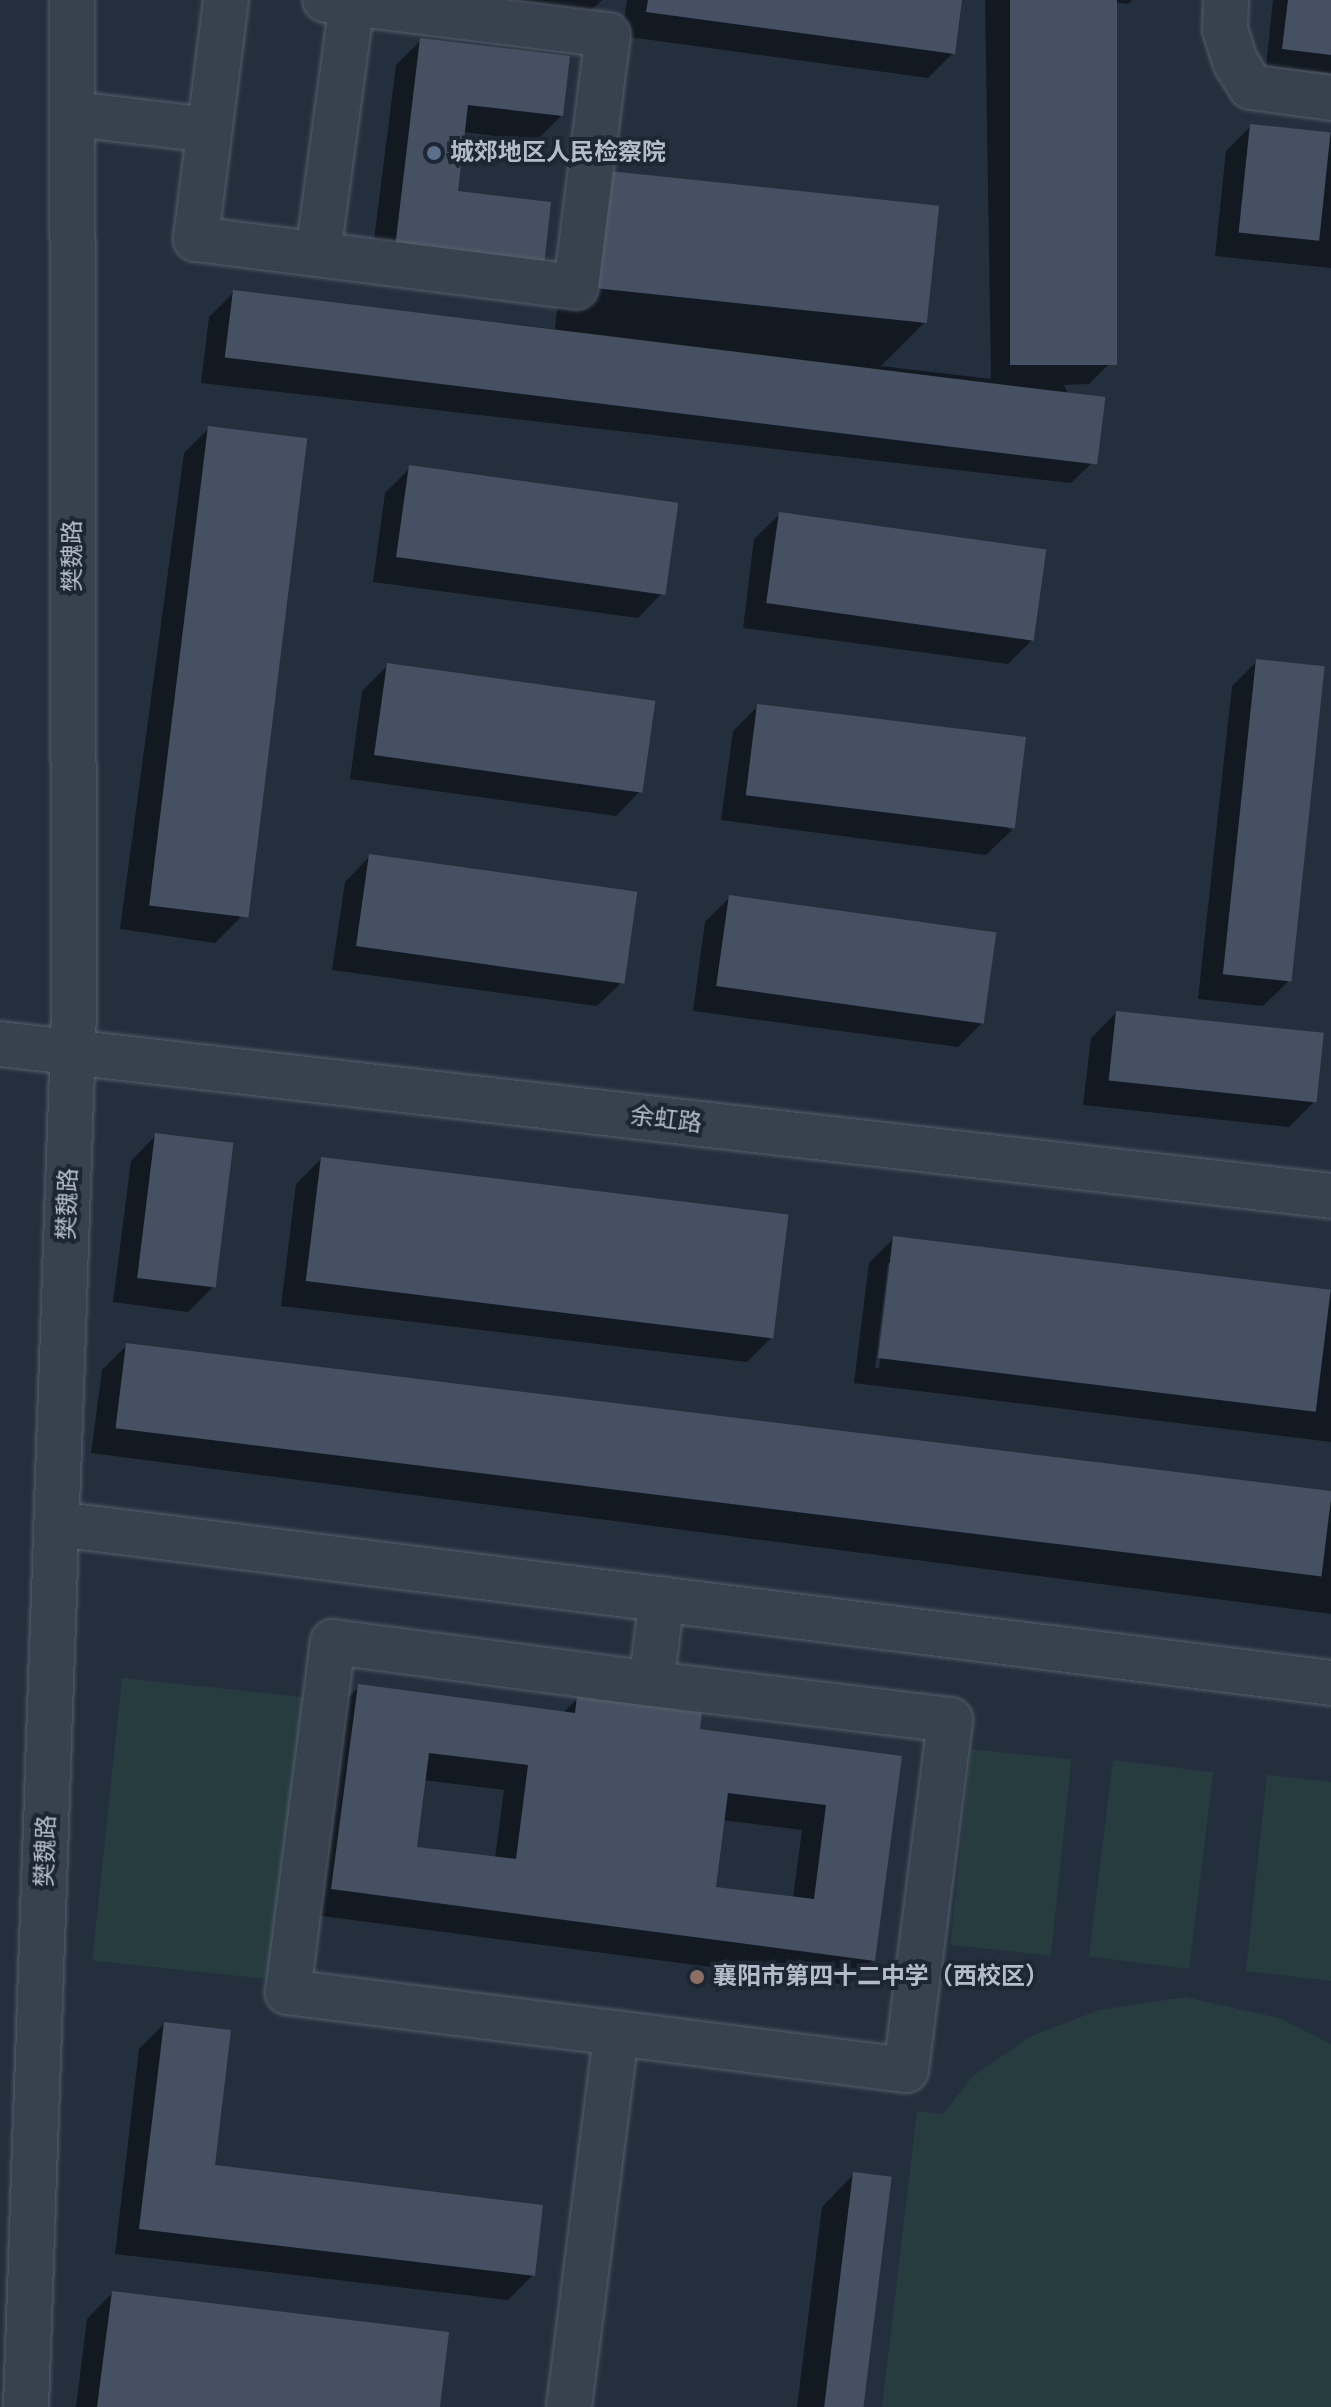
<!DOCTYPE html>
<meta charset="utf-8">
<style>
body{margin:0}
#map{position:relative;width:1331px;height:2407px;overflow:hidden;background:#242f3e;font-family:Karla,"Noto Sans SC",sans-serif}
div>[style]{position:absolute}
.green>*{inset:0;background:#263c3f;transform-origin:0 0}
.shadow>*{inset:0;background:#0007}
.building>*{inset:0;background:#455162;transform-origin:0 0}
.roads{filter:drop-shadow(0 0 2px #565f6c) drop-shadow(0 0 2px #565f6c)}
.minor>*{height:44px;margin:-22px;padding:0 22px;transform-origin:22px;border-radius:22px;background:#38414e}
.dots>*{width:22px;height:22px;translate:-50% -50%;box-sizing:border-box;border:4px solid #1d2633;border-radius:50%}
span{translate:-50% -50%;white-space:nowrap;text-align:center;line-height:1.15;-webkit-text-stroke:8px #1d2633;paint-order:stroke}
.poi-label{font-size:24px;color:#b4bcc9;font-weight:700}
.left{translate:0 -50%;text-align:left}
.street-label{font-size:24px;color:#b4bcc9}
</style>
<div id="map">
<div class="green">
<i style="left:122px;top:1678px;width:189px;height:284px;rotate:6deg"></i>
<i style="left:971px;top:1749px;width:101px;height:197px;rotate:6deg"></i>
<i style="left:1113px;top:1760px;width:101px;height:198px;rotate:7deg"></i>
<i style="clip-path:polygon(1267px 1775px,1331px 1782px,1331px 1981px,1246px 1971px)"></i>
<i style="clip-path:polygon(1185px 1997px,1279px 2018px,1331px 2044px,1331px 2407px,882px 2407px,917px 2111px,943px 2114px,974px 2075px,1032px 2036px,1099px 2010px)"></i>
</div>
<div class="shadow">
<i style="clip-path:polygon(456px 0,602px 0,587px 15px)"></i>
<i style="clip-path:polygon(627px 0,960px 0,953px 53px,928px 78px,622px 36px)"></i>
<i style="clip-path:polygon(985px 0,1132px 0,1128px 4px,1115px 2px,1115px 358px,1089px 384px,1064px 385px,1097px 458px,1071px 483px,201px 383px,209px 317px,234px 292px,555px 329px,567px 217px,924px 323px,881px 366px,991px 379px)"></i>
<i style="clip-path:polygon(1273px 0,1331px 0,1331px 73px,1266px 66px)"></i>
<i style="clip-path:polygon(421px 40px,561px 116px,536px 141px,463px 132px,456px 192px,370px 272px,396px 65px)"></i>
<i style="clip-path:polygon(1251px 126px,1331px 134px,1331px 268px,1215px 256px,1226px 151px)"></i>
<i style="clip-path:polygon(209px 428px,241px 917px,215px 943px,120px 929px,184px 453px)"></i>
<i style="clip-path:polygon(410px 468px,663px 592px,638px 618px,373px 582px,385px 493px)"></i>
<i style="clip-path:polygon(780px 514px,1033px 639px,1008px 664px,743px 628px,754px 539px)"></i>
<i style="clip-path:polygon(1257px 661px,1289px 981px,1263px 1006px,1198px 999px,1232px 686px)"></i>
<i style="clip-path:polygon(388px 665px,641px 790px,616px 816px,350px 779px,362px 691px)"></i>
<i style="clip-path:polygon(758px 706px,1012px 830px,986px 855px,721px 820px,733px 731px)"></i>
<i style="clip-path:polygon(370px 856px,623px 981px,597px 1006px,332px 970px,345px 882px)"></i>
<i style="clip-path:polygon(730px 897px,983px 1022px,958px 1047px,693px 1011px,705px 922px)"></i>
<i style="clip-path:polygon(1116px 1013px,1314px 1102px,1289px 1127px,1083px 1105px,1091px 1038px)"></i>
<i style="clip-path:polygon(156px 1135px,214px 1286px,188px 1312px,113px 1302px,131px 1161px)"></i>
<i style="clip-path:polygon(321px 1159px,772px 1337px,747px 1362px,281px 1306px,296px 1184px)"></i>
<i style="clip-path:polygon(evenodd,894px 1238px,1331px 1292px,1331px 1442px,854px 1383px,869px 1263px,894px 1238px,888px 1263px,892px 1263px,879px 1368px,875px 1368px,888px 1263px)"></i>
<i style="clip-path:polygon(127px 1345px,1331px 1502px,1331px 1614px,91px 1453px,102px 1370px)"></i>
<i style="clip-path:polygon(evenodd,359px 1687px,562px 1714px,578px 1698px,697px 1731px,899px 1757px,873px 1960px,848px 1985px,307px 1914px,334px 1712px,359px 1687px,423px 1780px,504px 1790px,495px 1858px,415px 1848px,423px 1780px,359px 1687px,722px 1820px,802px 1830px,793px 1898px,713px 1889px,722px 1820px)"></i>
<i style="clip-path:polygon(164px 2024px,213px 2167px,533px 2275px,508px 2300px,115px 2254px,139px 2049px)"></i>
<i style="clip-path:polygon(854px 2174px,862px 2407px,797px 2407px,822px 2207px)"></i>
<i style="clip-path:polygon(112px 2293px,438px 2407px,76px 2407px,87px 2319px)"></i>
</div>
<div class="building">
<i style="clip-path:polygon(648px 0,962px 0,955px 54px,646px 12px)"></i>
<i style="left:1010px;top:0;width:107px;height:365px"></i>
<i style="clip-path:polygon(1288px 0,1331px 0,1331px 55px,1282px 49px)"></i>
<i style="clip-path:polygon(420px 38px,570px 56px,563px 116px,468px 105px,458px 191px,551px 202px,544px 266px,395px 248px)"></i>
<i style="left:1250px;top:124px;width:81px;height:109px;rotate:6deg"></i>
<i style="left:609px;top:171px;width:332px;height:118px;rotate:6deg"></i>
<i style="left:233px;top:290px;width:879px;height:68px;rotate:7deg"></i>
<i style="left:208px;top:426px;width:100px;height:483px;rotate:7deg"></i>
<i style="left:409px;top:465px;width:272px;height:93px;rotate:8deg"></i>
<i style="left:779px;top:512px;width:270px;height:92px;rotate:8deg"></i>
<i style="left:1256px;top:659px;width:69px;height:317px;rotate:6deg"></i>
<i style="left:387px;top:663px;width:271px;height:93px;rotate:8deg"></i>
<i style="left:757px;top:704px;width:271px;height:92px;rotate:7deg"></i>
<i style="left:369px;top:854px;width:271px;height:93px;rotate:8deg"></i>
<i style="left:729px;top:895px;width:270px;height:92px;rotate:8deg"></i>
<i style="left:1116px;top:1011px;width:209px;height:70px;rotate:6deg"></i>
<i style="left:155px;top:1133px;width:79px;height:146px;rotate:7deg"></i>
<i style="left:321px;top:1157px;width:471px;height:125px;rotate:7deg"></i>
<i style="left:893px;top:1236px;width:441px;height:123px;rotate:7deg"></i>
<i style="left:126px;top:1343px;width:1215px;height:86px;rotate:7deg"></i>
<i style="clip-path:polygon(evenodd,358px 1684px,575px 1713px,577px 1696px,702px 1713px,700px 1729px,902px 1756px,875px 1961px,331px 1889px,358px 1684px,429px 1753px,528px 1765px,516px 1859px,417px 1847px,429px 1753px,358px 1684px,728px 1793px,826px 1805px,814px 1899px,716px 1887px,728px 1793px)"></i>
<i style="clip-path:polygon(164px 2022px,231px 2030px,215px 2165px,543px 2205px,535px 2276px,139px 2229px)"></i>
<i style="left:853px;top:2172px;width:39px;height:237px;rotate:7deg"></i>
<i style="clip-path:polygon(112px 2291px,449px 2332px,440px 2407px,97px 2407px)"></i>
</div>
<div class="roads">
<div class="minor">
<i style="left:226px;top:0;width:241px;rotate:97.2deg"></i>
<i style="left:196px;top:239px;width:383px;rotate:7.2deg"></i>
<i style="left:576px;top:287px;width:254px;rotate:-82.8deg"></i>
<i style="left:608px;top:35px;width:285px;rotate:-172.9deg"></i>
<i style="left:1226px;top:0;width:30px;rotate:92deg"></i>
<i style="left:1225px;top:30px;width:35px;rotate:72deg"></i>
<i style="left:1236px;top:63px;width:28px;rotate:58deg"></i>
<i style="left:1251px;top:87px;width:81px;rotate:7.8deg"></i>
<i style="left:73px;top:114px;width:137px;rotate:6.7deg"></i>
<i style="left:318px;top:254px;width:252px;rotate:-82.3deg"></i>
<i style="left:0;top:1044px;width:1340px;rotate:6.51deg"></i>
<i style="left:57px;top:1524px;width:1284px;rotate:7.11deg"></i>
<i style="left:616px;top:2033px;width:292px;rotate:7.3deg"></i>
<i style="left:906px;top:2070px;width:353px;rotate:-82.8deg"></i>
<i style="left:950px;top:1720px;width:301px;rotate:-173.1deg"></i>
<i style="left:26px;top:2407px;width:1393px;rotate:-88.03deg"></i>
<i style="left:74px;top:1015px;width:1015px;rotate:-90.11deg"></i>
<i style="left:569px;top:2407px;width:377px;rotate:-82.8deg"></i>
<i style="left:616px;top:2033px;width:331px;rotate:-172.9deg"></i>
<i style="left:288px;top:1992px;width:353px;rotate:-82.7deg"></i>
<i style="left:333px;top:1642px;width:321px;rotate:7.5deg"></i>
<i style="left:651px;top:1684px;width:86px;rotate:-82.6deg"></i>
</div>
</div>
<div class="dots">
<i style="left:434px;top:153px;background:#5c6f8a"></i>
<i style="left:697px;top:1977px;background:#8d6e63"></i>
</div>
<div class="poi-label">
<span class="left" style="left:450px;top:153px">城郊地区人民检察院</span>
<span class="left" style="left:713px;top:1977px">襄阳市第四十二中学（西校区）</span>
</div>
<div class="street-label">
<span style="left:73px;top:556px;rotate:-90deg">樊魏路</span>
<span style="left:666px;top:1120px;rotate:7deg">余虹路</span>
<span style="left:68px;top:1204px;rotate:-88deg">樊魏路</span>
<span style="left:46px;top:1851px;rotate:-88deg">樊魏路</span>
</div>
</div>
